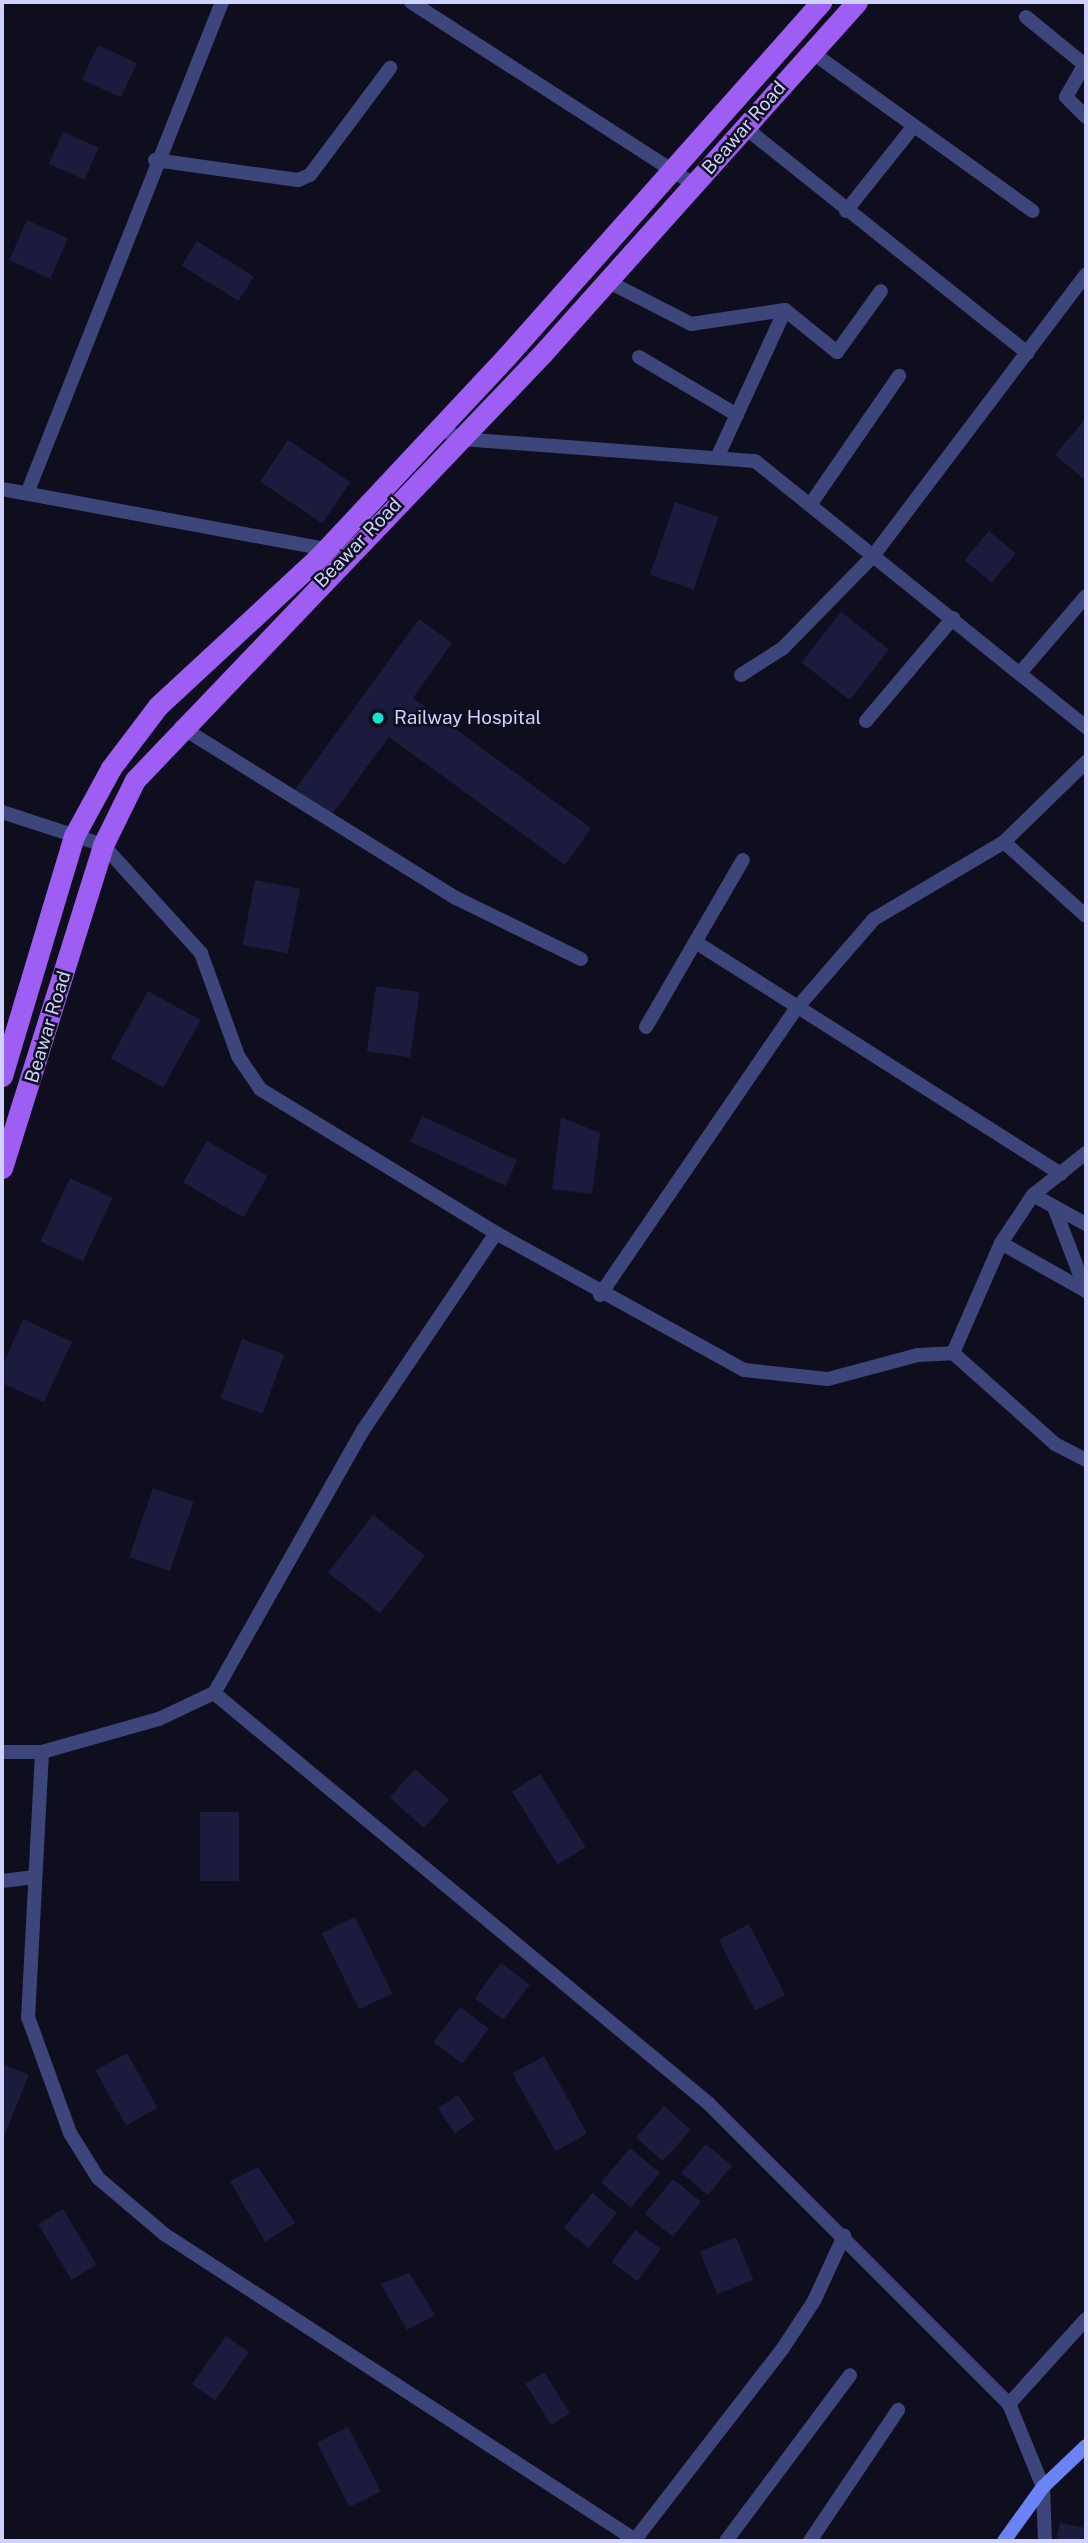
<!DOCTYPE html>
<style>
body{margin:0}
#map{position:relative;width:1088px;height:2543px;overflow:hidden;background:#0e0e1e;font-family:"Public Sans",sans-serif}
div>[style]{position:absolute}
.building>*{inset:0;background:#1b1b3e;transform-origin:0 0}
.street>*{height:14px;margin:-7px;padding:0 7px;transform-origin:7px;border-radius:7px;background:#3c467a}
.secondary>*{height:14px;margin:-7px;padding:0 7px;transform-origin:7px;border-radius:7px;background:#6c83f5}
.primary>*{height:21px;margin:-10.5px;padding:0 10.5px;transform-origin:10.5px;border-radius:10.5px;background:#9e5df3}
.dots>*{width:19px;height:19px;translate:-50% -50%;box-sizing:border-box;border:4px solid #0e0e1e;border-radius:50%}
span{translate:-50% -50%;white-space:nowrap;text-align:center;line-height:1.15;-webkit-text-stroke:5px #0e0e1e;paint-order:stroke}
.street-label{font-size:19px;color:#ced2fc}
.poi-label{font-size:19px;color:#ced2fc}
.left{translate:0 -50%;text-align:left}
.frame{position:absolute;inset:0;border:4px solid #ced2fc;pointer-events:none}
</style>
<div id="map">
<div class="building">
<i style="left:98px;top:45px;width:43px;height:38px;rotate:25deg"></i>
<i style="left:63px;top:132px;width:39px;height:35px;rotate:24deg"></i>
<i style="left:27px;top:220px;width:45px;height:44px;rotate:24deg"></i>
<i style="left:197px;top:241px;width:67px;height:29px;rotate:32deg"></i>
<i style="clip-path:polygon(1086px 418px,1086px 481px,1055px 455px)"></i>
<i style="left:288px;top:440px;width:75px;height:50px;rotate:34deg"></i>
<i style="left:675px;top:502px;width:46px;height:77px;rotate:19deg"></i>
<i style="left:989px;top:531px;width:35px;height:38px;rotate:40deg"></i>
<i style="left:841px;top:612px;width:61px;height:64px;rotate:38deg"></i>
<i style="clip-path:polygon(419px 619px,452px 643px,413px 698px,591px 828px,565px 865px,389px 737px,330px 817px,294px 791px)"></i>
<i style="left:255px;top:880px;width:46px;height:66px;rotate:11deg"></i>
<i style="left:376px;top:986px;width:44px;height:66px;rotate:8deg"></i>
<i style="left:148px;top:991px;width:60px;height:77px;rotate:29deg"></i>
<i style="left:422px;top:1116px;width:105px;height:28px;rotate:25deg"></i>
<i style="clip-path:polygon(561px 1117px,600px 1133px,592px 1194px,552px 1189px)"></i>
<i style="left:207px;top:1141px;width:70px;height:48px;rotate:30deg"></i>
<i style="left:70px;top:1178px;width:47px;height:70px;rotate:25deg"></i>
<i style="clip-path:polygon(23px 1319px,72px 1342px,44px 1402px,2px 1383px,2px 1367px)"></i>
<i style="left:242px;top:1339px;width:45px;height:63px;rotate:20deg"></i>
<i style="left:153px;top:1488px;width:43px;height:73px;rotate:19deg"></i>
<i style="left:373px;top:1515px;width:66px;height:73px;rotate:38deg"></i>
<i style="left:415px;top:1769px;width:46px;height:38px;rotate:42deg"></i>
<i style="left:540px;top:1774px;width:86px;height:33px;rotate:58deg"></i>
<i style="left:200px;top:1812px;width:39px;height:69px"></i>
<i style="left:355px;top:1917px;width:85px;height:37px;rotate:64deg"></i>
<i style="left:749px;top:1924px;width:80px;height:34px;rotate:63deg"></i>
<i style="left:501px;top:1963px;width:36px;height:44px;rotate:37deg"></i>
<i style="left:460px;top:2007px;width:36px;height:44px;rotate:37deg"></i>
<i style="left:127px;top:2053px;width:63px;height:36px;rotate:61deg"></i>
<i style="left:544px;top:2056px;width:89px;height:36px;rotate:61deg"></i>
<i style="clip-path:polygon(2px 2064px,29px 2075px,2px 2141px)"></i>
<i style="left:458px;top:2095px;width:30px;height:24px;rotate:56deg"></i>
<i style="left:664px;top:2106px;width:36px;height:42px;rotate:42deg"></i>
<i style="left:706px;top:2144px;width:34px;height:38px;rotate:40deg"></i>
<i style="left:630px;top:2148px;width:39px;height:45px;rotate:40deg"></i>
<i style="clip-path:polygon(258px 2167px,295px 2223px,265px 2242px,230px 2181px)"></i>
<i style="left:673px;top:2179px;width:36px;height:45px;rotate:39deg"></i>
<i style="left:592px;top:2193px;width:32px;height:45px;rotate:39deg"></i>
<i style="left:63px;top:2209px;width:65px;height:29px;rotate:59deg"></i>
<i style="left:635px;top:2230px;width:32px;height:40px;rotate:36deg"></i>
<i style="left:736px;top:2237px;width:46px;height:39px;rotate:68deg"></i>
<i style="clip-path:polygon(409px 2273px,435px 2315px,407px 2330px,381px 2284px)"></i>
<i style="left:226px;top:2336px;width:28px;height:59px;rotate:35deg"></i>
<i style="left:544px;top:2372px;width:49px;height:22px;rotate:58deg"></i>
<i style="left:348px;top:2427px;width:72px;height:35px;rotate:63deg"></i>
<i style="clip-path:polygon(1060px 2523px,1086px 2528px,1086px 2541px,1056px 2541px)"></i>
</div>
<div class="street">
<i style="left:411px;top:2px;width:338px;rotate:32.8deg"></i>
<i style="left:1026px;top:17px;width:77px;rotate:39.2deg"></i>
<i style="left:810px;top:51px;width:274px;rotate:35.7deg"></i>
<i style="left:1086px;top:62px;width:40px;rotate:119.7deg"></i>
<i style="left:1066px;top:97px;width:28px;rotate:45deg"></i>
<i style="left:743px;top:126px;width:364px;rotate:38.6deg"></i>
<i style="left:155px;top:160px;width:144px;rotate:8deg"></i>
<i style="left:298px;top:180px;width:13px;rotate:-23deg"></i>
<i style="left:310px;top:175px;width:134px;rotate:-53.2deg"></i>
<i style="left:846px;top:211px;width:107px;rotate:-51.4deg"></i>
<i style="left:607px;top:281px;width:94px;rotate:27.1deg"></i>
<i style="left:691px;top:324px;width:95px;rotate:-8.5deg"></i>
<i style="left:785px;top:310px;width:161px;rotate:114.7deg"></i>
<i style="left:785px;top:310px;width:67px;rotate:38.9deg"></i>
<i style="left:837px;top:352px;width:75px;rotate:-54.2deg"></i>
<i style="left:639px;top:357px;width:114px;rotate:30.6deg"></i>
<i style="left:439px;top:428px;width:25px;rotate:27deg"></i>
<i style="left:461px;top:439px;width:295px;rotate:4.3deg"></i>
<i style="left:755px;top:461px;width:425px;rotate:38.8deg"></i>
<i style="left:2px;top:489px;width:330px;rotate:10.5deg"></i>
<i style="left:28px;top:491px;width:526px;rotate:-68.36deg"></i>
<i style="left:810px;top:505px;width:157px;rotate:-55.4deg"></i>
<i style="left:1020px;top:673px;width:101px;rotate:-49.4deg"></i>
<i style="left:741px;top:675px;width:50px;rotate:-32.7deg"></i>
<i style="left:783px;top:648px;width:129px;rotate:-45.6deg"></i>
<i style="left:873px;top:556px;width:353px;rotate:-52.9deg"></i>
<i style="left:866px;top:721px;width:135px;rotate:-49.8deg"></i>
<i style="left:181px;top:727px;width:324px;rotate:31.9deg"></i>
<i style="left:456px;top:898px;width:139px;rotate:26deg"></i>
<i style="left:2px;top:812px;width:106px;rotate:18.1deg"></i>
<i style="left:103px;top:845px;width:146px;rotate:47.8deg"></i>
<i style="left:201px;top:953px;width:109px;rotate:70.2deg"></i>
<i style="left:238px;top:1056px;width:40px;rotate:56deg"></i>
<i style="left:260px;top:1089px;width:276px;rotate:31.4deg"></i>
<i style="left:496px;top:1233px;width:238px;rotate:124deg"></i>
<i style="left:363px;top:1430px;width:302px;rotate:119.5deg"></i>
<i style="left:1004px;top:842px;width:110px;rotate:42.1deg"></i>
<i style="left:697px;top:943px;width:431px;rotate:32.4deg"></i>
<i style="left:646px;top:1027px;width:193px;rotate:-59.9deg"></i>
<i style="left:1033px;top:1195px;width:60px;rotate:28.7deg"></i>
<i style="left:1054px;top:1207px;width:90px;rotate:69.1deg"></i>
<i style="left:496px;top:1233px;width:283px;rotate:28.9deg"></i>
<i style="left:744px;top:1370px;width:84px;rotate:6.1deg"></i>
<i style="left:828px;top:1379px;width:93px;rotate:-14.9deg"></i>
<i style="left:918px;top:1355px;width:35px;rotate:-3deg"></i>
<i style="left:953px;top:1353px;width:137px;rotate:41.7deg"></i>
<i style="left:1055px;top:1444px;width:35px;rotate:27deg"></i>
<i style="left:1001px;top:1243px;width:98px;rotate:29.5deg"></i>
<i style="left:600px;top:1295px;width:347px;rotate:-55.6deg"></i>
<i style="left:796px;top:1009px;width:119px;rotate:-49.1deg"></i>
<i style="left:874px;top:919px;width:151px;rotate:-30.6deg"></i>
<i style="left:1004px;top:842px;width:115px;rotate:-44.3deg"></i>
<i style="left:953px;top:1353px;width:120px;rotate:-66.4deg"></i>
<i style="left:1001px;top:1243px;width:58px;rotate:-56.3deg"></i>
<i style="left:1033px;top:1195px;width:68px;rotate:-38.4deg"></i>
<i style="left:2px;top:1752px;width:40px"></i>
<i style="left:42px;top:1752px;width:122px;rotate:-15.8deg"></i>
<i style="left:159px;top:1719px;width:61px;rotate:-25.3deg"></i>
<i style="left:214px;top:1693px;width:642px;rotate:39.69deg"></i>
<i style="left:708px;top:2103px;width:426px;rotate:45deg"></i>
<i style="left:1009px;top:2404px;width:90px;rotate:67.7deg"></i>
<i style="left:1043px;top:2487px;width:54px;rotate:87.9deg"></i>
<i style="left:42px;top:1752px;width:265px;rotate:93deg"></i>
<i style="left:28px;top:2017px;width:123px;rotate:70.1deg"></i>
<i style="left:70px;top:2133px;width:53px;rotate:58.1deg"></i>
<i style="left:98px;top:2178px;width:87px;rotate:40.3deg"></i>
<i style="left:164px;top:2234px;width:564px;rotate:32.99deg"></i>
<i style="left:2px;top:1881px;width:31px;rotate:-7deg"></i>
<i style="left:1009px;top:2404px;width:115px;rotate:-47.8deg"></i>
<i style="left:634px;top:2541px;width:244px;rotate:-52.3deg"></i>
<i style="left:783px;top:2348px;width:56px;rotate:-56.6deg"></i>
<i style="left:814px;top:2301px;width:72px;rotate:-65.2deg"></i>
<i style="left:726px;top:2541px;width:207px;rotate:-53.2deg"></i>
<i style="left:810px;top:2541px;width:158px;rotate:-56.1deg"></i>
</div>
<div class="secondary">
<i style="left:1004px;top:2541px;width:67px;rotate:-54.2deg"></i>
<i style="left:1043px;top:2487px;width:59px;rotate:-43.6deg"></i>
</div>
<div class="primary">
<i style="left:2px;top:1076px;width:251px;rotate:-73.3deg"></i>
<i style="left:74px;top:836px;width:77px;rotate:-61.4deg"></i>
<i style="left:111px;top:768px;width:78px;rotate:-52.8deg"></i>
<i style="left:158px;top:706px;width:217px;rotate:-42.8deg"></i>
<i style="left:317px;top:559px;width:277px;rotate:-46.9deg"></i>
<i style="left:506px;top:357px;width:475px;rotate:-48.4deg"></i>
<i style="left:2px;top:1168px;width:338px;rotate:-72.6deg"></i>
<i style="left:103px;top:845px;width:72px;rotate:-63.8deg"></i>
<i style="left:135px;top:780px;width:591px;rotate:-46.3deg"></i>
<i style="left:543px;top:353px;width:471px;rotate:-48.2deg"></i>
</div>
<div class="dots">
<i style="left:378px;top:718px;background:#10e5d1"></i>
</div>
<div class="street-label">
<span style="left:744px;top:128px;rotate:-49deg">Beawar Road</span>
<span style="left:358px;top:543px;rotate:-46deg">Beawar Road</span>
<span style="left:48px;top:1027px;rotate:-73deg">Beawar Road</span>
</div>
<div class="poi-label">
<span class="left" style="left:394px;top:718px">Railway Hospital</span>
</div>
<div class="frame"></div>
</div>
